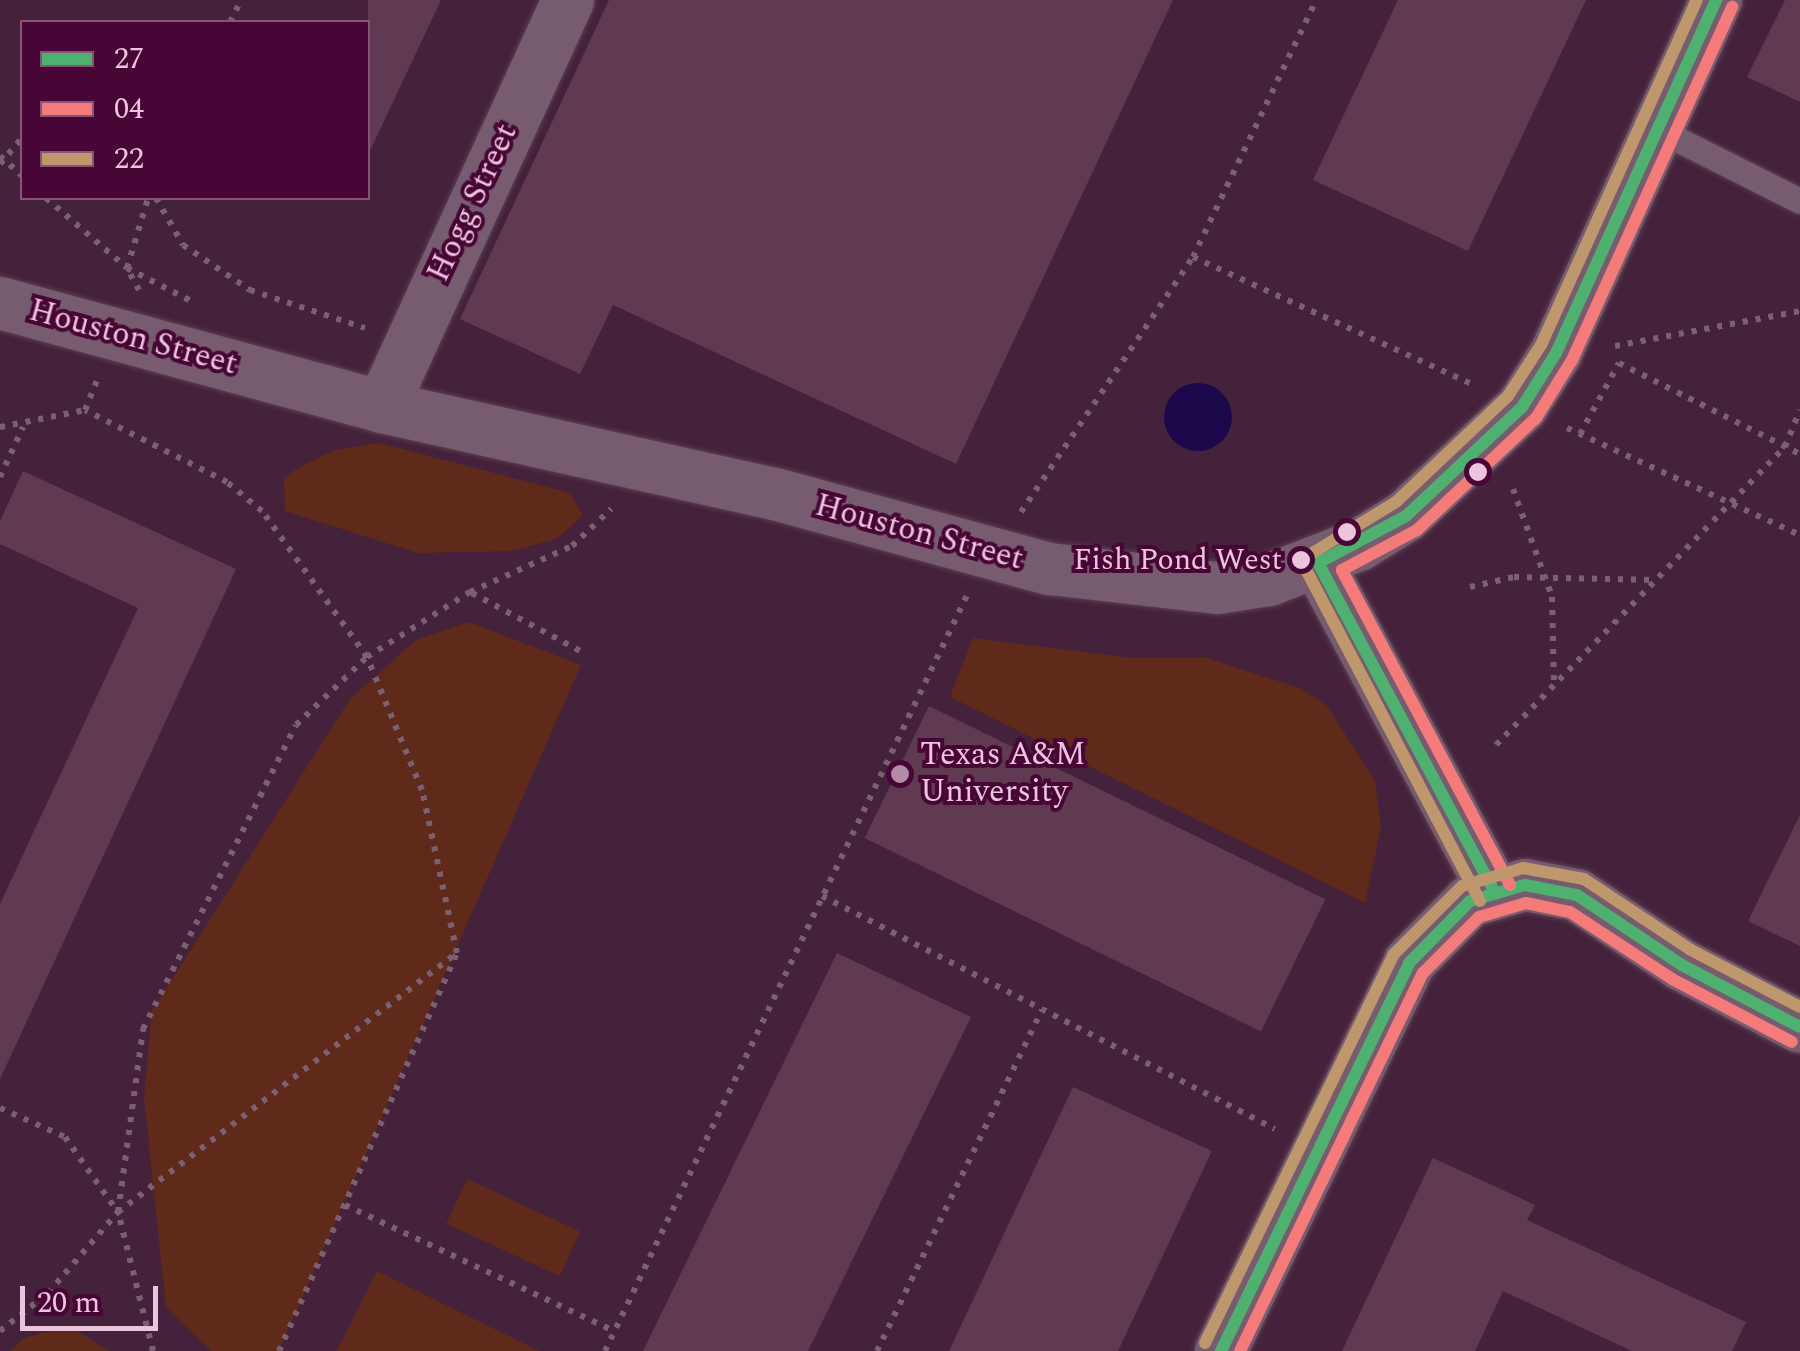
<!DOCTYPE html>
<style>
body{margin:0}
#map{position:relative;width:1800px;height:1351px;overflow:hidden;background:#45223b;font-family:Spectral,serif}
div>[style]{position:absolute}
.green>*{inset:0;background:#602a1a;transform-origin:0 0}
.water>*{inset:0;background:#1a084a}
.round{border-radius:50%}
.building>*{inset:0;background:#603a50;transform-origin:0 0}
.path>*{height:6px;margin-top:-3px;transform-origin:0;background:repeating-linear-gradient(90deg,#7b6072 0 5px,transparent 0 13px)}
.roads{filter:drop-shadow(0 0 2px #5b3f51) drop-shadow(0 0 2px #5b3f51)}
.service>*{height:25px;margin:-12.5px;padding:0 12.5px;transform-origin:12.5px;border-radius:12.5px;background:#775b6e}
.minor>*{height:52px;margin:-26px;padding:0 26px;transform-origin:26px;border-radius:26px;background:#775b6e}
.bus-1>*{height:12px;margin:-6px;padding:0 6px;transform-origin:6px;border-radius:6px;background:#4eb170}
.bus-2>*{height:12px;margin:-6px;padding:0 6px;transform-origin:6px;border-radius:6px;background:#f57b7b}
.bus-3>*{height:12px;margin:-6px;padding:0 6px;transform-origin:6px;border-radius:6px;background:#be976c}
.dots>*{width:28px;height:28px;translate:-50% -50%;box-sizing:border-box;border:5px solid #470636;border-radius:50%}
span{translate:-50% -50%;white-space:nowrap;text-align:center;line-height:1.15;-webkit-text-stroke:8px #470636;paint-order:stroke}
.bus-label{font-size:30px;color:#ecc5dd}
.right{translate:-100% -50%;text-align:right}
.street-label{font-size:32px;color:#ecc5dd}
.poi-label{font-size:32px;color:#ecc5dd}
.left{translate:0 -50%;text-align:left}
.legend{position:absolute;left:20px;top:20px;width:350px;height:180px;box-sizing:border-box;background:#470636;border:2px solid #895279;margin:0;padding:12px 18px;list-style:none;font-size:30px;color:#ecc5dd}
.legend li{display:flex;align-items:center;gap:20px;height:50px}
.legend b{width:50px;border:2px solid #895279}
.scale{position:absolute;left:20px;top:1286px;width:138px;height:45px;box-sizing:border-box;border:5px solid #ecc5dd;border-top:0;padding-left:12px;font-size:30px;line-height:35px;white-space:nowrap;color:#ecc5dd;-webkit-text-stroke:8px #470636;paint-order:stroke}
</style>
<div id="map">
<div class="green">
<i style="clip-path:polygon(380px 443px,570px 493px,583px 515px,557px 539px,510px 551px,418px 553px,285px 511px,284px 479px,296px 469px,334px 450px)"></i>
<i style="clip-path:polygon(469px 622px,581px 665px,279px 1351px,211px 1351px,166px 1307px,144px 1098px,152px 1011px,350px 699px,416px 640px)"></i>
<i style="clip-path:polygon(973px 638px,1133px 658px,1207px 658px,1302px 689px,1328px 707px,1375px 781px,1381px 827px,1365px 903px,950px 697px)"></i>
<i style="left:467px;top:1179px;width:125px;height:49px;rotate:25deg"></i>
<i style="clip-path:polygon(377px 1271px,539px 1351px,337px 1351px)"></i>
<i style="clip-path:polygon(69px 1326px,109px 1351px,10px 1351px,24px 1338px)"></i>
</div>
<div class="water">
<i class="round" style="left:1164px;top:383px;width:68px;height:68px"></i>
</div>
<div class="building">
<i style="clip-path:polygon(368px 0,441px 0,368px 155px)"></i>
<i style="clip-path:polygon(609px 0,1173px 0,956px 464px,613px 305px,580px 374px,460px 319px)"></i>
<i style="clip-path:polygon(1398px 0,1586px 0,1468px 251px,1313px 180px)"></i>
<i style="clip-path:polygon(1785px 0,1800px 0,1800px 102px,1747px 77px)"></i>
<i style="clip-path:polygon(23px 471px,236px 569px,0 1079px,0 904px,138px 608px,0 544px,0 521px)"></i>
<i style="left:929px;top:706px;width:441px;height:147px;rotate:26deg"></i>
<i style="clip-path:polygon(1800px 815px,1800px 946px,1748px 921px)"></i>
<i style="clip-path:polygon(837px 953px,971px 1017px,808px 1351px,643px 1351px)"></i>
<i style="clip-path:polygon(1073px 1087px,1212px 1151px,1118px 1351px,949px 1351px)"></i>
<i style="clip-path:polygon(1433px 1158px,1535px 1205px,1527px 1220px,1746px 1322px,1732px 1351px,1632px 1351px,1503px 1291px,1475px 1351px,1342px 1351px)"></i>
</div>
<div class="path">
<i style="left:230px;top:22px;width:25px;rotate:-63deg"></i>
<i style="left:0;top:156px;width:30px;rotate:42deg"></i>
<i style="left:0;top:164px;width:34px;rotate:-50deg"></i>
<i style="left:46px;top:198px;width:107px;rotate:40.8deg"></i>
<i style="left:127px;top:268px;width:72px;rotate:27.3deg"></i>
<i style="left:156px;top:198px;width:54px;rotate:60.1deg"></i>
<i style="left:183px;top:245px;width:81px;rotate:33.9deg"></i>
<i style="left:250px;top:290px;width:121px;rotate:18.3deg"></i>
<i style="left:1193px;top:257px;width:309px;rotate:24.5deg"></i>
<i style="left:139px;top:290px;width:25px;rotate:-119deg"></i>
<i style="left:127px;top:268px;width:73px;rotate:-73.3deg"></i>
<i style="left:1615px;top:346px;width:188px;rotate:-10.7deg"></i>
<i style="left:0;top:427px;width:87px;rotate:-11.3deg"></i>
<i style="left:1567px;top:428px;width:256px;rotate:24.7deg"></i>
<i style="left:1580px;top:434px;width:81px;rotate:-61.2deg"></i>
<i style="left:1619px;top:363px;width:203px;rotate:26.7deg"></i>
<i style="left:0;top:477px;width:55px;rotate:-65.3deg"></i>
<i style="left:1513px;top:489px;width:115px;rotate:70.1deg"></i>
<i style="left:1552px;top:597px;width:87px;rotate:88.7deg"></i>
<i style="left:1021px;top:512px;width:308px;rotate:-56deg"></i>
<i style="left:1193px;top:257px;width:285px;rotate:-64.4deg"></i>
<i style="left:1470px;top:587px;width:45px;rotate:-12.8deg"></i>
<i style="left:1514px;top:577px;width:143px;rotate:1.2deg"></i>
<i style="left:472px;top:593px;width:129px;rotate:28.2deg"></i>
<i style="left:1496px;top:745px;width:415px;rotate:-45.9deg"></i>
<i style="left:1785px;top:447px;width:40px;rotate:-68deg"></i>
<i style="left:822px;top:896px;width:509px;rotate:27.22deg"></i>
<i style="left:0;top:1108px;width:71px;rotate:24deg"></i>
<i style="left:65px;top:1137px;width:90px;rotate:54.9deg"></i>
<i style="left:345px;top:1205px;width:297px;rotate:25.1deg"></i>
<i style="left:0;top:1331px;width:61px;rotate:-38.4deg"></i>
<i style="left:48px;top:1293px;width:107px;rotate:-49.2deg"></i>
<i style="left:118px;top:1212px;width:427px;rotate:-37.4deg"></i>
<i style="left:457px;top:953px;width:167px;rotate:-102.1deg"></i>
<i style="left:422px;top:790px;width:144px;rotate:-112.5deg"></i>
<i style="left:367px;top:657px;width:180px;rotate:-125.7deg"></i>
<i style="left:262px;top:511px;width:45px;rotate:-140.4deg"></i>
<i style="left:227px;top:482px;width:159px;rotate:-153.1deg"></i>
<i style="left:85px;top:410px;width:35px;rotate:-68deg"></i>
<i style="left:153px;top:1351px;width:143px;rotate:-104.1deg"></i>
<i style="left:118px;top:1212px;width:185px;rotate:-82.2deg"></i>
<i style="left:143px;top:1029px;width:340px;rotate:-63.3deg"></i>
<i style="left:296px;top:725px;width:98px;rotate:-43.8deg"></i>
<i style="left:367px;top:657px;width:122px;rotate:-32.3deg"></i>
<i style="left:470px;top:592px;width:112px;rotate:-24.3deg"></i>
<i style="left:572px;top:546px;width:54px;rotate:-43.5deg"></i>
<i style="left:279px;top:1351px;width:434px;rotate:-65.9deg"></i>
<i style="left:605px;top:1351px;width:838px;rotate:-64.41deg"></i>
<i style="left:877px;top:1351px;width:379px;rotate:-64.2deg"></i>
</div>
<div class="roads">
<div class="service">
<i style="left:1657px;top:129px;width:160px;rotate:26.7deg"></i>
</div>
<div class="minor">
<i style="left:0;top:303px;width:396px;rotate:15.2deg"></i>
<i style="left:382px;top:407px;width:403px;rotate:12.5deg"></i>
<i style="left:775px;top:494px;width:285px;rotate:15.3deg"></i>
<i style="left:1050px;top:569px;width:168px;rotate:6.5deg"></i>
<i style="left:1217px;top:588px;width:53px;rotate:-8.7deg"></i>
<i style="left:1269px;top:580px;width:97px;rotate:-21.3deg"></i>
<i style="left:1359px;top:545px;width:55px;rotate:-31.7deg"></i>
<i style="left:1406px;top:516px;width:159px;rotate:-43.2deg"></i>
<i style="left:1522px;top:407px;width:64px;rotate:-57.8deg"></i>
<i style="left:1556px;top:353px;width:388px;rotate:-65.6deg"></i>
<i style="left:382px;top:407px;width:447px;rotate:-65.4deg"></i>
<i style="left:1318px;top:563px;width:374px;rotate:61.8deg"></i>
<i style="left:1221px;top:1351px;width:431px;rotate:-64.1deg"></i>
<i style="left:1409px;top:963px;width:87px;rotate:-45.5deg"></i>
<i style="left:1470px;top:901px;width:57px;rotate:-16.2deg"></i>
<i style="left:1525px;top:885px;width:53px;rotate:10.9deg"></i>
<i style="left:1577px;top:895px;width:126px;rotate:33.7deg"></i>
<i style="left:1682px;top:965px;width:133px;rotate:27.7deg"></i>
</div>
</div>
<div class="bus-1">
<i style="left:1495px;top:893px;width:374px;rotate:-118.2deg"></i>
<i style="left:1318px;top:563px;width:100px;rotate:-28.1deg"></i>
<i style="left:1406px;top:516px;width:159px;rotate:-43.2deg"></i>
<i style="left:1522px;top:407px;width:64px;rotate:-57.8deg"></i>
<i style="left:1556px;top:353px;width:388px;rotate:-65.6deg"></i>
<i style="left:1221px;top:1351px;width:431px;rotate:-64.1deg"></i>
<i style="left:1409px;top:963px;width:87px;rotate:-45.5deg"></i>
<i style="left:1470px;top:901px;width:57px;rotate:-16.2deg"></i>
<i style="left:1525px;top:885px;width:53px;rotate:10.9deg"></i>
<i style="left:1577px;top:895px;width:126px;rotate:33.7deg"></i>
<i style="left:1682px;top:965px;width:133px;rotate:27.7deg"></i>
</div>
<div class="bus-2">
<i style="left:1510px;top:885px;width:357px;rotate:-118.1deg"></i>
<i style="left:1342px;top:570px;width:85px;rotate:-28.1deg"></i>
<i style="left:1417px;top:530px;width:163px;rotate:-43.3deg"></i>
<i style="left:1536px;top:418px;width:68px;rotate:-58.2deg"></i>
<i style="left:1572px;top:360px;width:388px;rotate:-65.6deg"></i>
<i style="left:1240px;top:1351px;width:420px;rotate:-64.2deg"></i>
<i style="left:1423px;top:973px;width:79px;rotate:-45deg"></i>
<i style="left:1479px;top:917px;width:49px;rotate:-16.6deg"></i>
<i style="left:1526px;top:903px;width:45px;rotate:11.6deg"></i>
<i style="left:1570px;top:912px;width:124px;rotate:33.2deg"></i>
<i style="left:1674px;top:980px;width:133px;rotate:27.7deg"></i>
</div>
<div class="bus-3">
<i style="left:1480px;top:901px;width:385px;rotate:-117.7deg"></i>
<i style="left:1301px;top:560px;width:111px;rotate:-31.4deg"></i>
<i style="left:1396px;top:502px;width:154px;rotate:-43.4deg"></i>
<i style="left:1508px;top:396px;width:61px;rotate:-57.1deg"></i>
<i style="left:1541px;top:345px;width:379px;rotate:-65.7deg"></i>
<i style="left:1205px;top:1343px;width:432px;rotate:-64.1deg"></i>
<i style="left:1394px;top:954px;width:96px;rotate:-45deg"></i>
<i style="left:1462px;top:886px;width:64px;rotate:-16.4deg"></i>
<i style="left:1523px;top:868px;width:62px;rotate:10.2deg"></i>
<i style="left:1584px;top:879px;width:128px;rotate:33.6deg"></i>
<i style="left:1691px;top:950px;width:123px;rotate:27.6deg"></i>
</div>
<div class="dots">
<i style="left:1478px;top:472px;background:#ecc5dd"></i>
<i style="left:1347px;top:532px;background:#ecc5dd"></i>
<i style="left:1301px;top:560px;background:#ecc5dd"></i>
<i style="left:900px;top:774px;background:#b28ca4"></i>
</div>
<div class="bus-label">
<span class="right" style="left:1282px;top:560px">Fish Pond West</span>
</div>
<div class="street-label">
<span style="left:473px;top:203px;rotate:-65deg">Hogg Street</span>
<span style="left:133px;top:338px;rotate:15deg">Houston Street</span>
<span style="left:919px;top:533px;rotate:15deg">Houston Street</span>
</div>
<div class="poi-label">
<span class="left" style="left:920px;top:774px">Texas A&amp;M<br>University</span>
</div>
<ul class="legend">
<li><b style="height:12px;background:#4eb170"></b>27</li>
<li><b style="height:12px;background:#f57b7b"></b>04</li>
<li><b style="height:12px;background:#be976c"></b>22</li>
</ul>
<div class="scale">20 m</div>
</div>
